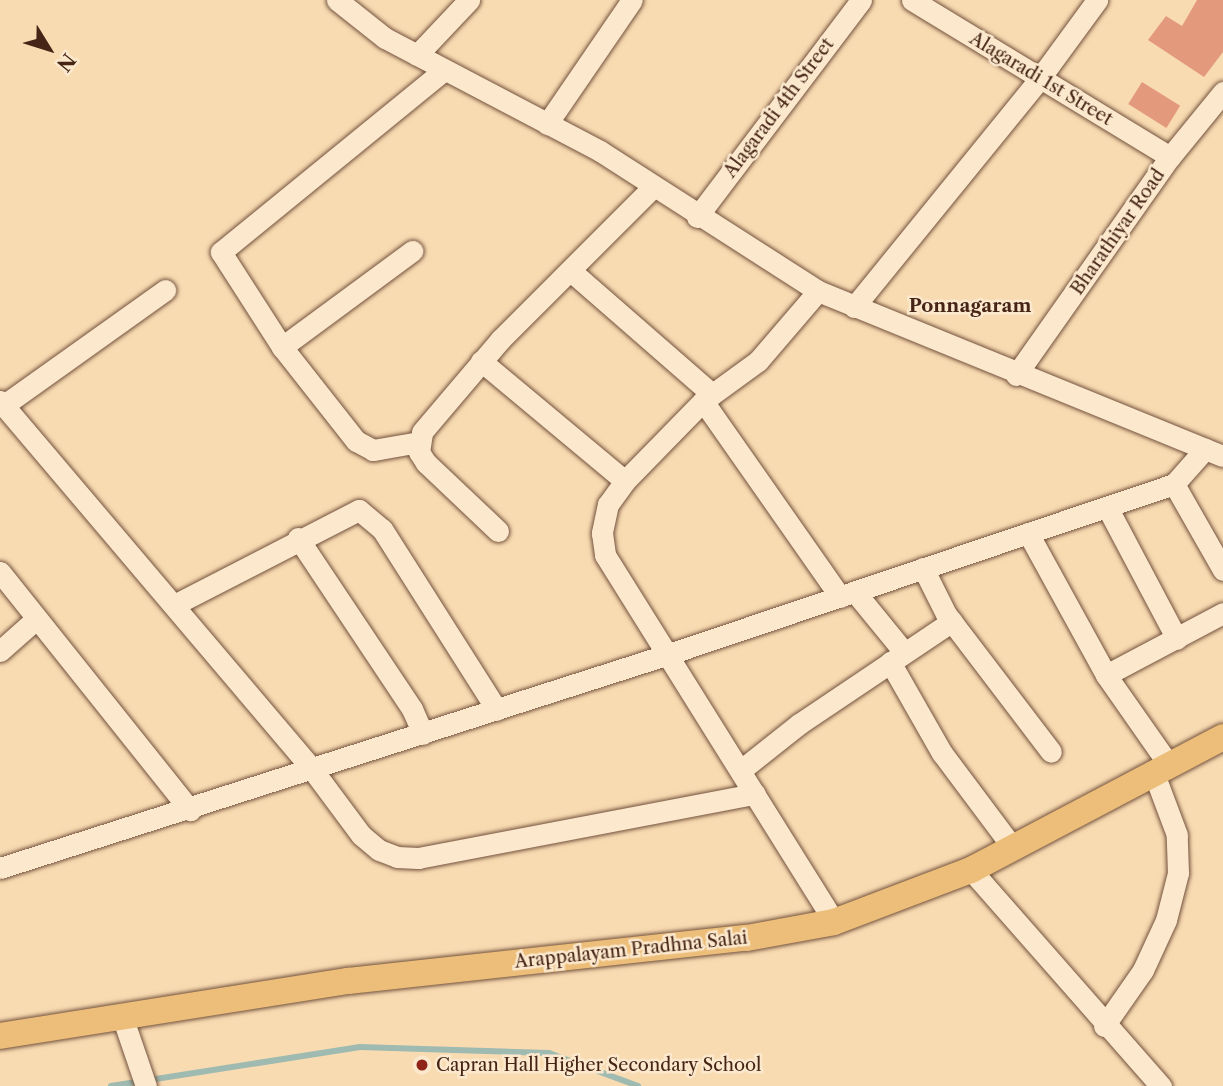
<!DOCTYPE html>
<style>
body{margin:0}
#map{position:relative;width:1223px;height:1086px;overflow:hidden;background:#f9dbb2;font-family:"Libre Caslon Text",serif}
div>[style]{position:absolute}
.stream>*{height:6px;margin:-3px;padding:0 3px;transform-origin:3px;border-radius:3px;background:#9ebab1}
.building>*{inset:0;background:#e3997c;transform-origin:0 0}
.roads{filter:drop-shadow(0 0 2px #73523d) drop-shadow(0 0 2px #73523d)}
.minor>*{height:21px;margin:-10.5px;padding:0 10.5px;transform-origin:10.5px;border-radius:10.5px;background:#fbe8cd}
.major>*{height:26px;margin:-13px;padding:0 13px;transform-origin:13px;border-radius:13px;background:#ecbe79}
.dots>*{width:19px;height:19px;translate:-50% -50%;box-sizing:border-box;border:4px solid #fbe8cd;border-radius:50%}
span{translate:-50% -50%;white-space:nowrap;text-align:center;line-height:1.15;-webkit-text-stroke:5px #fbe8cd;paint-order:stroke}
.street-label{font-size:18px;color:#462516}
.poi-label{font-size:18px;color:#462516}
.left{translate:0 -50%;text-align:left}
.neighbourhood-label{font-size:19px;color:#462516;font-weight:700}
.north{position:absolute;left:14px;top:14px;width:70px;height:70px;-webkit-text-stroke:5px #fbe8cd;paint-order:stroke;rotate:128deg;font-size:19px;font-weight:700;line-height:28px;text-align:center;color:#462516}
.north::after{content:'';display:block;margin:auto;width:24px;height:32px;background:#462516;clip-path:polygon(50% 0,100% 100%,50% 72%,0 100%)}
</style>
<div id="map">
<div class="stream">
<i style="left:111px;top:1086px;width:252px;rotate:-8.9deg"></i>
<i style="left:360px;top:1047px;width:189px;rotate:1.8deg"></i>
<i style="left:549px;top:1053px;width:95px;rotate:20.3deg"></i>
</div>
<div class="building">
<i style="clip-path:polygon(1197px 0,1223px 0,1223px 52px,1204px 77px,1148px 40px,1166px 16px,1182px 26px)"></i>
<i style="left:1142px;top:82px;width:45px;height:26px;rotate:32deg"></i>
</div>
<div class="roads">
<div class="minor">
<i style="left:337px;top:0;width:61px;rotate:38.4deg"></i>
<i style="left:385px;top:38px;width:243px;rotate:27.7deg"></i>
<i style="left:600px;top:151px;width:259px;rotate:32.7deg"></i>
<i style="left:818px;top:291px;width:437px;rotate:22.2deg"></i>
<i style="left:912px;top:0;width:302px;rotate:31.3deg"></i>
<i style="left:417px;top:55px;width:76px;rotate:-46.6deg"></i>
<i style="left:547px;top:124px;width:150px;rotate:-55.6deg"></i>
<i style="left:697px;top:217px;width:272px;rotate:-52.9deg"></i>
<i style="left:572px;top:272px;width:186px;rotate:41.1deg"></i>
<i style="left:818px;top:291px;width:92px;rotate:130.6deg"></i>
<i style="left:758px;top:361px;width:68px;rotate:144deg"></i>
<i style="left:703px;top:401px;width:112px;rotate:134.3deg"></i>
<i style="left:625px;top:481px;width:29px;rotate:126deg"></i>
<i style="left:608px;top:504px;width:30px;rotate:102deg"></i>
<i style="left:602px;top:533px;width:22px;rotate:82deg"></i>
<i style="left:605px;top:555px;width:433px;rotate:58deg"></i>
<i style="left:854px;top:307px;width:295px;rotate:-50.9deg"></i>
<i style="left:1040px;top:78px;width:97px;rotate:-53.8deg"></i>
<i style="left:282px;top:347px;width:162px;rotate:-36.4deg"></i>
<i style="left:481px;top:361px;width:187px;rotate:39.8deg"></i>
<i style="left:1016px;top:375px;width:267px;rotate:-54.8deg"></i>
<i style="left:1170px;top:157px;width:84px;rotate:-50.8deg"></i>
<i style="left:0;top:401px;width:482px;rotate:49.7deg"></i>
<i style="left:312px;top:769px;width:82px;rotate:53.4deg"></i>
<i style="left:361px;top:835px;width:23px;rotate:40deg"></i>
<i style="left:379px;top:850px;width:19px;rotate:21deg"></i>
<i style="left:397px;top:857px;width:21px;rotate:3deg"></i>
<i style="left:418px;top:858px;width:343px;rotate:-10.8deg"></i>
<i style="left:703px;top:401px;width:239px;rotate:55deg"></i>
<i style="left:4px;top:405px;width:198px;rotate:-35.5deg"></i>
<i style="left:419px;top:442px;width:47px;rotate:170.1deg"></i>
<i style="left:373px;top:450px;width:19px;rotate:-152deg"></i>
<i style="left:356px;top:441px;width:120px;rotate:-128.2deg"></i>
<i style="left:282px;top:347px;width:113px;rotate:-122.7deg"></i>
<i style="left:221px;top:252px;width:288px;rotate:-39.2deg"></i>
<i style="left:1174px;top:484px;width:99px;rotate:60.3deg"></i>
<i style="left:1107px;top:507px;width:149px;rotate:62.1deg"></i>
<i style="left:498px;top:531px;width:99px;rotate:-136.6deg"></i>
<i style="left:426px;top:463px;width:13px;rotate:-122deg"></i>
<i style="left:419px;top:452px;width:20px;rotate:-81deg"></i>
<i style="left:422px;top:432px;width:122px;rotate:-49.7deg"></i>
<i style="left:501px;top:339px;width:215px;rotate:-45deg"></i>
<i style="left:1028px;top:533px;width:162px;rotate:61.2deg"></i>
<i style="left:1106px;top:675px;width:110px;rotate:55deg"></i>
<i style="left:298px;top:538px;width:206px;rotate:56.3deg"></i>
<i style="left:412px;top:709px;width:27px;rotate:66deg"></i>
<i style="left:923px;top:568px;width:51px;rotate:63.4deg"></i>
<i style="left:946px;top:614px;width:173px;rotate:52.7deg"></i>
<i style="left:0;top:572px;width:305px;rotate:51.4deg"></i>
<i style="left:855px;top:592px;width:77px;rotate:50.8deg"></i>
<i style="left:174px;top:605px;width:208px;rotate:-27.2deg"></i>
<i style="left:359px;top:510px;width:30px;rotate:40deg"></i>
<i style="left:382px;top:529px;width:214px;rotate:57.6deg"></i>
<i style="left:0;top:651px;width:48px;rotate:-41.6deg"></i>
<i style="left:890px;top:662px;width:105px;rotate:60.3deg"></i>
<i style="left:942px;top:753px;width:119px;rotate:53.2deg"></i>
<i style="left:1106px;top:675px;width:132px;rotate:-27.9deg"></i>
<i style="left:741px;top:770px;width:74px;rotate:-38.4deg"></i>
<i style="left:799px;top:724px;width:184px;rotate:-33.9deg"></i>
<i style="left:0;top:868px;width:702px;rotate:-17.74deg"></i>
<i style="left:669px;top:654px;width:533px;rotate:-18.6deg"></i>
<i style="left:1174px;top:484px;width:47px;rotate:-48.5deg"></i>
<i style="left:971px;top:870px;width:288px;rotate:48.7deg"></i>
<i style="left:123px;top:1019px;width:71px;rotate:71.1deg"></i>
<i style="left:1104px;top:1026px;width:68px;rotate:-55.1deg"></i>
<i style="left:1143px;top:970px;width:55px;rotate:-65.3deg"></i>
<i style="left:1166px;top:920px;width:49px;rotate:-75.7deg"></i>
<i style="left:1178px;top:873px;width:38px;rotate:-92deg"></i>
<i style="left:1177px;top:835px;width:68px;rotate:-110.6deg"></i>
</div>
<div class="major">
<i style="left:0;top:1036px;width:352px;rotate:-9deg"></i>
<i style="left:348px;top:981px;width:401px;rotate:-6.2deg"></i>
<i style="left:747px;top:938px;width:88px;rotate:-10.4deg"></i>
<i style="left:834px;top:922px;width:147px;rotate:-20.8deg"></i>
<i style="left:971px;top:870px;width:285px;rotate:-27.8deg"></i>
</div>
</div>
<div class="dots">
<i style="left:422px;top:1065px;background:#8f2418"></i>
</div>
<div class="street-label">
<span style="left:1041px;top:79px;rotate:31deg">Alagaradi 1st Street</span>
<span style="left:779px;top:108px;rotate:-53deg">Alagaradi 4th Street</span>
<span style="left:1118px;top:232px;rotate:-55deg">Bharathiyar Road</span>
<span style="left:631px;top:950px;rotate:-6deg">Arappalayam Pradhna Salai</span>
</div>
<div class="poi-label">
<span class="left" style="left:436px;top:1065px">Capran Hall Higher Secondary School</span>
</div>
<div class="neighbourhood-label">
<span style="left:970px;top:306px">Ponnagaram</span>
</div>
<div class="north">N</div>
</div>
